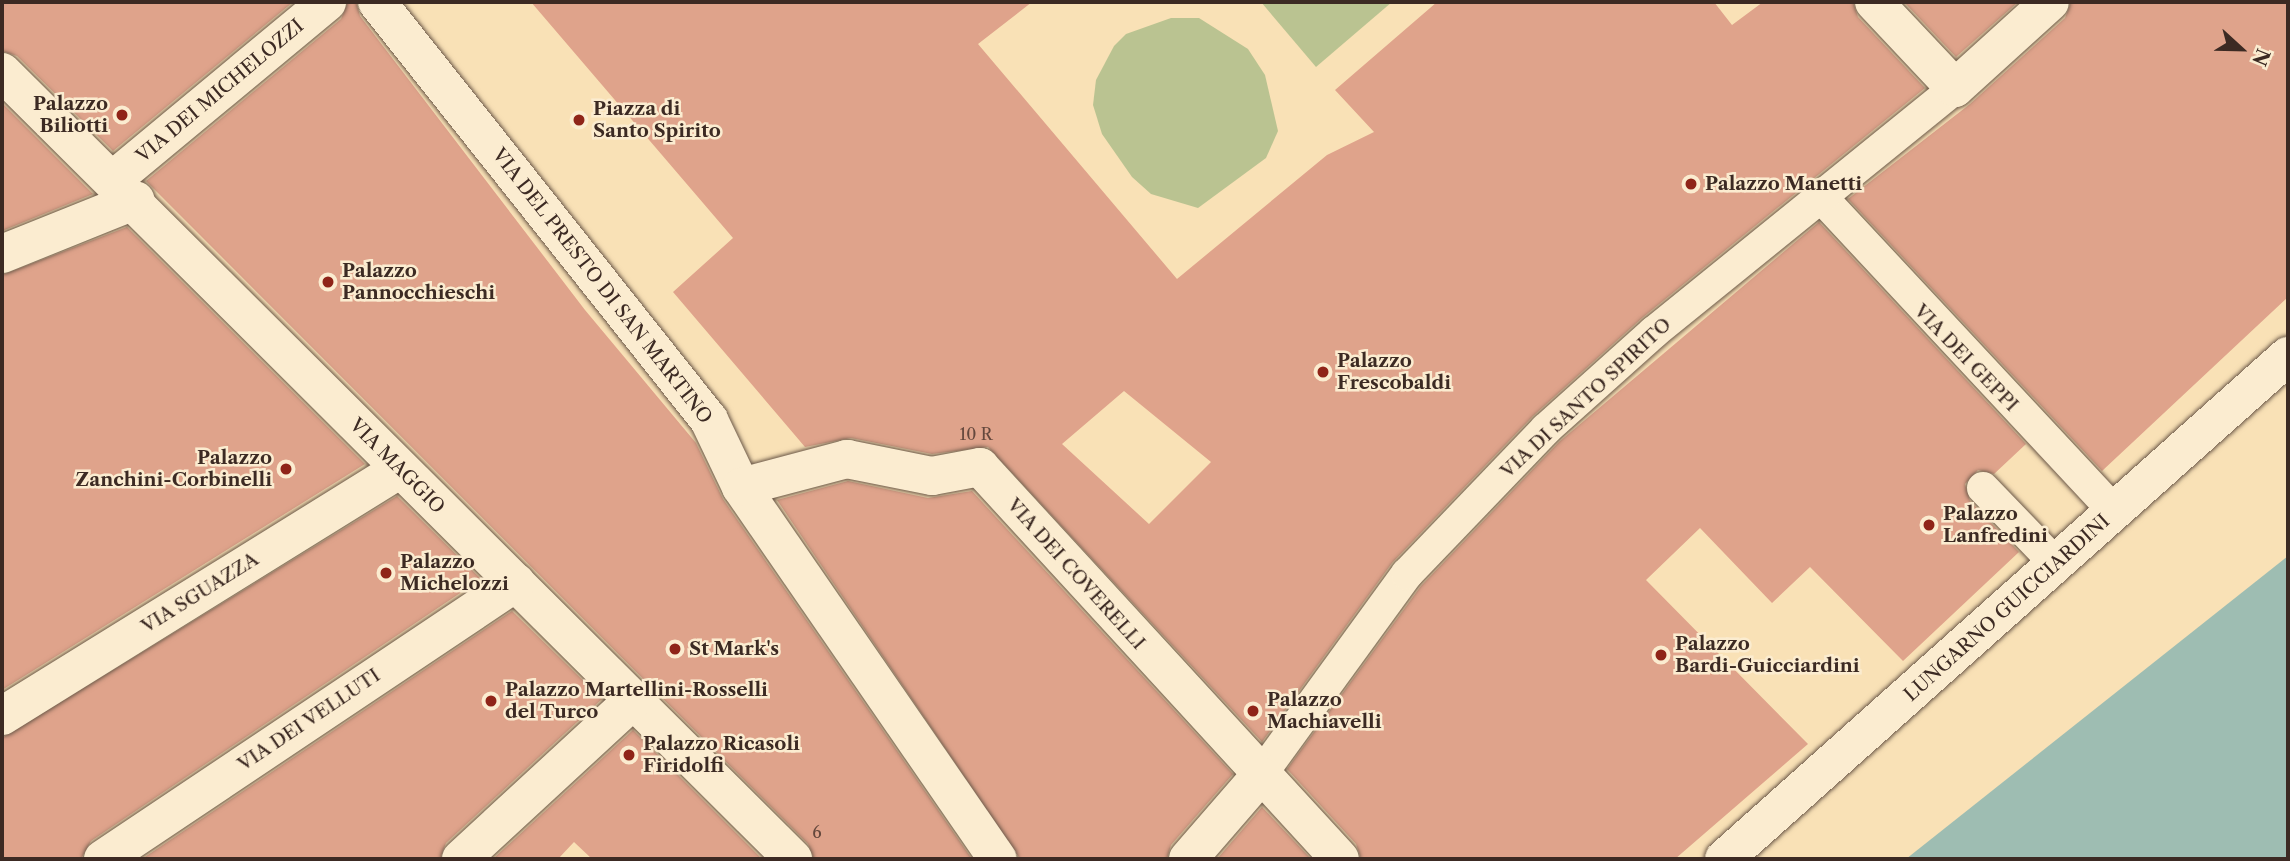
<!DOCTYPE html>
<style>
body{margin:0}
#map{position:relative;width:2290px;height:861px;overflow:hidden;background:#f9e1b6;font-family:"Libre Caslon Text",serif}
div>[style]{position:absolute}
.green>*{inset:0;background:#bac391}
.water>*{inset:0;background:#9ebdb2}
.building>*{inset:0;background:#dfa38b}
.roads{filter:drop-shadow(0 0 2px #6b5848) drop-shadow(0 0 2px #6b5848)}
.pedestrian>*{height:32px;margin:-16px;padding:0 16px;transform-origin:16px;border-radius:16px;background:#fbecd0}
.minor>*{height:38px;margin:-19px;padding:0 19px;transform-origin:19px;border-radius:19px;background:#fbecd0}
.dots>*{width:19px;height:19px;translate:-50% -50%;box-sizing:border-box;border:4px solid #fbecd0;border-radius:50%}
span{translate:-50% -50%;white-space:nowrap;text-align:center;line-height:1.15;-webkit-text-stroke:5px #fbecd0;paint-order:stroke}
.number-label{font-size:16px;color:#65483d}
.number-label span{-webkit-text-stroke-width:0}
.street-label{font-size:19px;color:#3c2a23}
.poi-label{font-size:19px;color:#3c2a23;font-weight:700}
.right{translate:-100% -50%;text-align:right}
.left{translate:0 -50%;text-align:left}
.frame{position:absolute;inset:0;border:4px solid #3c2a23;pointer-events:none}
.north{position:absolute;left:2206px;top:14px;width:70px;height:70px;-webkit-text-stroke:5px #fbecd0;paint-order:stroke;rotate:112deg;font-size:19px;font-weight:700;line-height:28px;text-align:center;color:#3c2a23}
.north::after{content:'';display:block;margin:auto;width:24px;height:32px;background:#3c2a23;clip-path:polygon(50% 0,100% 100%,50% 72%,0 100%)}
</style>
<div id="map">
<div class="green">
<i style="clip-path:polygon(1261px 2px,1392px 2px,1316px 67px)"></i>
<i style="clip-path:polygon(1171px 18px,1199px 18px,1248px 49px,1265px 75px,1278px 131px,1266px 158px,1198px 208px,1151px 194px,1132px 177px,1102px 134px,1093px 105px,1096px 80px,1114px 46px,1126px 34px)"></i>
</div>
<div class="water">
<i style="clip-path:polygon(2288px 556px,2288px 859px,1906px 859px)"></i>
</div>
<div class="building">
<i style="clip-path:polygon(2px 2px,293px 2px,113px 151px,17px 56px,2px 51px)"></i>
<i style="clip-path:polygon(348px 2px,356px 2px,360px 16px,585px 310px,696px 443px,723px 499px,972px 859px,814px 859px,808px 844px,146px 181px,341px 19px)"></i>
<i style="clip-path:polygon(evenodd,531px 2px,1032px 2px,978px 44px,1177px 279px,1327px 155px,1374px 132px,1335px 90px,1437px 2px,1714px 2px,1732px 25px,1763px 2px,1853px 2px,1858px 17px,1925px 88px,1642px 318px,1533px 416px,1392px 563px,1262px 742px,988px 447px,932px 454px,851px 438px,805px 447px,673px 292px,733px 238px,531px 2px,1124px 391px,1211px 462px,1149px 524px,1062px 444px,1124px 391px)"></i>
<i style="clip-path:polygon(1904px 2px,2018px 2px,1956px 57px)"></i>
<i style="clip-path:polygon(2071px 2px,2288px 2px,2288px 297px,2102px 471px,1848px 199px,1970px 104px,2065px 18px)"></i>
<i style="clip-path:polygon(2px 103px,93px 194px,2px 231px)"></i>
<i style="clip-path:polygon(1819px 222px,2026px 444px,1994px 474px,1978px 470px,1965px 484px,1970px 501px,2019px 552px,1903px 661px,1810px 567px,1772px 603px,1700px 528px,1646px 580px,1808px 744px,1675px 859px,1361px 859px,1356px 844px,1287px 769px,1421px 586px,1559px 442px)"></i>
<i style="clip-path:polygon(127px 227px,365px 464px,2px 690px,2px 275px)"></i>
<i style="clip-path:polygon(848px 481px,928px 498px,972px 491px,1233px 774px,1171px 845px,1167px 859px,1020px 859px,777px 500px)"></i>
<i style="clip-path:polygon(397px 496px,481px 579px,91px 841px,81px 859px,2px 859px,2px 738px)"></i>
<i style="clip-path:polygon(512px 611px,602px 699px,446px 843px,440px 859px,142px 859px)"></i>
<i style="clip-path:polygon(633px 730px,762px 859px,592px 859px,574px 842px,558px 859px,493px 859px)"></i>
<i style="clip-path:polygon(1262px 807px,1311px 859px,1217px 859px)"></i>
</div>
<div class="roads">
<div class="pedestrian">
<i style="left:1823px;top:199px;width:428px;rotate:47deg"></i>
<i style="left:1983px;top:488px;width:107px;rotate:46.1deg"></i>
<i style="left:1260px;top:776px;width:250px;rotate:-54deg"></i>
<i style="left:1407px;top:574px;width:201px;rotate:-46.2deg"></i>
<i style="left:1546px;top:429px;width:145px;rotate:-41.9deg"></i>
<i style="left:1654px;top:332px;width:387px;rotate:-39deg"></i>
</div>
<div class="minor">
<i style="left:377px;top:2px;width:534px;rotate:51.54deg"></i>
<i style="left:709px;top:420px;width:74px;rotate:64.5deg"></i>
<i style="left:741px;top:487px;width:452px;rotate:55.4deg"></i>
<i style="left:1874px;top:2px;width:118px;rotate:46.7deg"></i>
<i style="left:1955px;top:88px;width:128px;rotate:-42.2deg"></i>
<i style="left:2px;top:72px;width:1116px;rotate:44.85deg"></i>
<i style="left:114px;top:179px;width:277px;rotate:-39.7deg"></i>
<i style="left:2px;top:254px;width:144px;rotate:-21.9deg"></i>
<i style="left:741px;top:487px;width:110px;rotate:-14.8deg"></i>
<i style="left:847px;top:459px;width:87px;rotate:11.3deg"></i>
<i style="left:932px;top:476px;width:49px;rotate:-10.6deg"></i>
<i style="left:980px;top:467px;width:532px;rotate:47.44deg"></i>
<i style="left:2px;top:716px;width:466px;rotate:-31.8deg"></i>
<i style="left:103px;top:859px;width:497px;rotate:-33.8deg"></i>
<i style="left:461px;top:859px;width:233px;rotate:-42.7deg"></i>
<i style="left:1188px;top:859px;width:110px;rotate:-49.1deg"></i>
<i style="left:1724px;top:859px;width:756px;rotate:-41.73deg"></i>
</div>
</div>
<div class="dots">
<i style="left:122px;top:115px;background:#8f2418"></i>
<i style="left:579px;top:120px;background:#8f2418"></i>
<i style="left:1691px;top:184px;background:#8f2418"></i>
<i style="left:328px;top:282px;background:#8f2418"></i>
<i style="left:1323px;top:372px;background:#8f2418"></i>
<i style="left:286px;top:469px;background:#8f2418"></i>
<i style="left:1929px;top:525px;background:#8f2418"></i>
<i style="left:386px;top:573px;background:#8f2418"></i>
<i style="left:675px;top:649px;background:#8f2418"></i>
<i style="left:1661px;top:655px;background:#8f2418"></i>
<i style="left:491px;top:701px;background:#8f2418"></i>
<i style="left:1253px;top:711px;background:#8f2418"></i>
<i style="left:629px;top:755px;background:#8f2418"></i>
</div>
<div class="number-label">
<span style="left:976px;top:434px">10 R</span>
<span style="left:817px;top:832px">6</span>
</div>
<div class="street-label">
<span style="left:220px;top:91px;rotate:-40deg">VIA DEI MICHELOZZI</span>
<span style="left:602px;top:286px;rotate:52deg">VIA DEL PRESTO DI SAN MARTINO</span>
<span style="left:1966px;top:358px;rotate:46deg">VIA DEI GEPPI</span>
<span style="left:1586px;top:398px;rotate:-43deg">VIA DI SANTO SPIRITO</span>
<span style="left:397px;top:466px;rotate:45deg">VIA MAGGIO</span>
<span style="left:1076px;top:574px;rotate:48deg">VIA DEI COVERELLI</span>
<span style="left:200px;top:593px;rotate:-32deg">VIA SGUAZZA</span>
<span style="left:2007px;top:608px;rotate:-42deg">LUNGARNO GUICCIARDINI</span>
<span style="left:309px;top:720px;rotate:-34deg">VIA DEI VELLUTI</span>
</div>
<div class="poi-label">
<span class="right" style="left:108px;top:115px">Palazzo<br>Biliotti</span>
<span class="left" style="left:593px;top:120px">Piazza di<br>Santo Spirito</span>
<span class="left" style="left:1705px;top:184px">Palazzo Manetti</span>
<span class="left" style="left:342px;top:282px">Palazzo<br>Pannocchieschi</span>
<span class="left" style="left:1337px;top:372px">Palazzo<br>Frescobaldi</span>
<span class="right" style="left:272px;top:469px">Palazzo<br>Zanchini-Corbinelli</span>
<span class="left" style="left:1943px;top:525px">Palazzo<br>Lanfredini</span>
<span class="left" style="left:400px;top:573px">Palazzo<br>Michelozzi</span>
<span class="left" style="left:1675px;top:655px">Palazzo<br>Bardi-Guicciardini</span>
<span class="left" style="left:689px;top:649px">St Mark's</span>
<span class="left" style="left:505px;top:701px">Palazzo Martellini-Rosselli<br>del Turco</span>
<span class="left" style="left:1267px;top:711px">Palazzo<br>Machiavelli</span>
<span class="left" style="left:643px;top:755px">Palazzo Ricasoli<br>Firidolfi</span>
</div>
<div class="frame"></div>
<div class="north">N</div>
</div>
